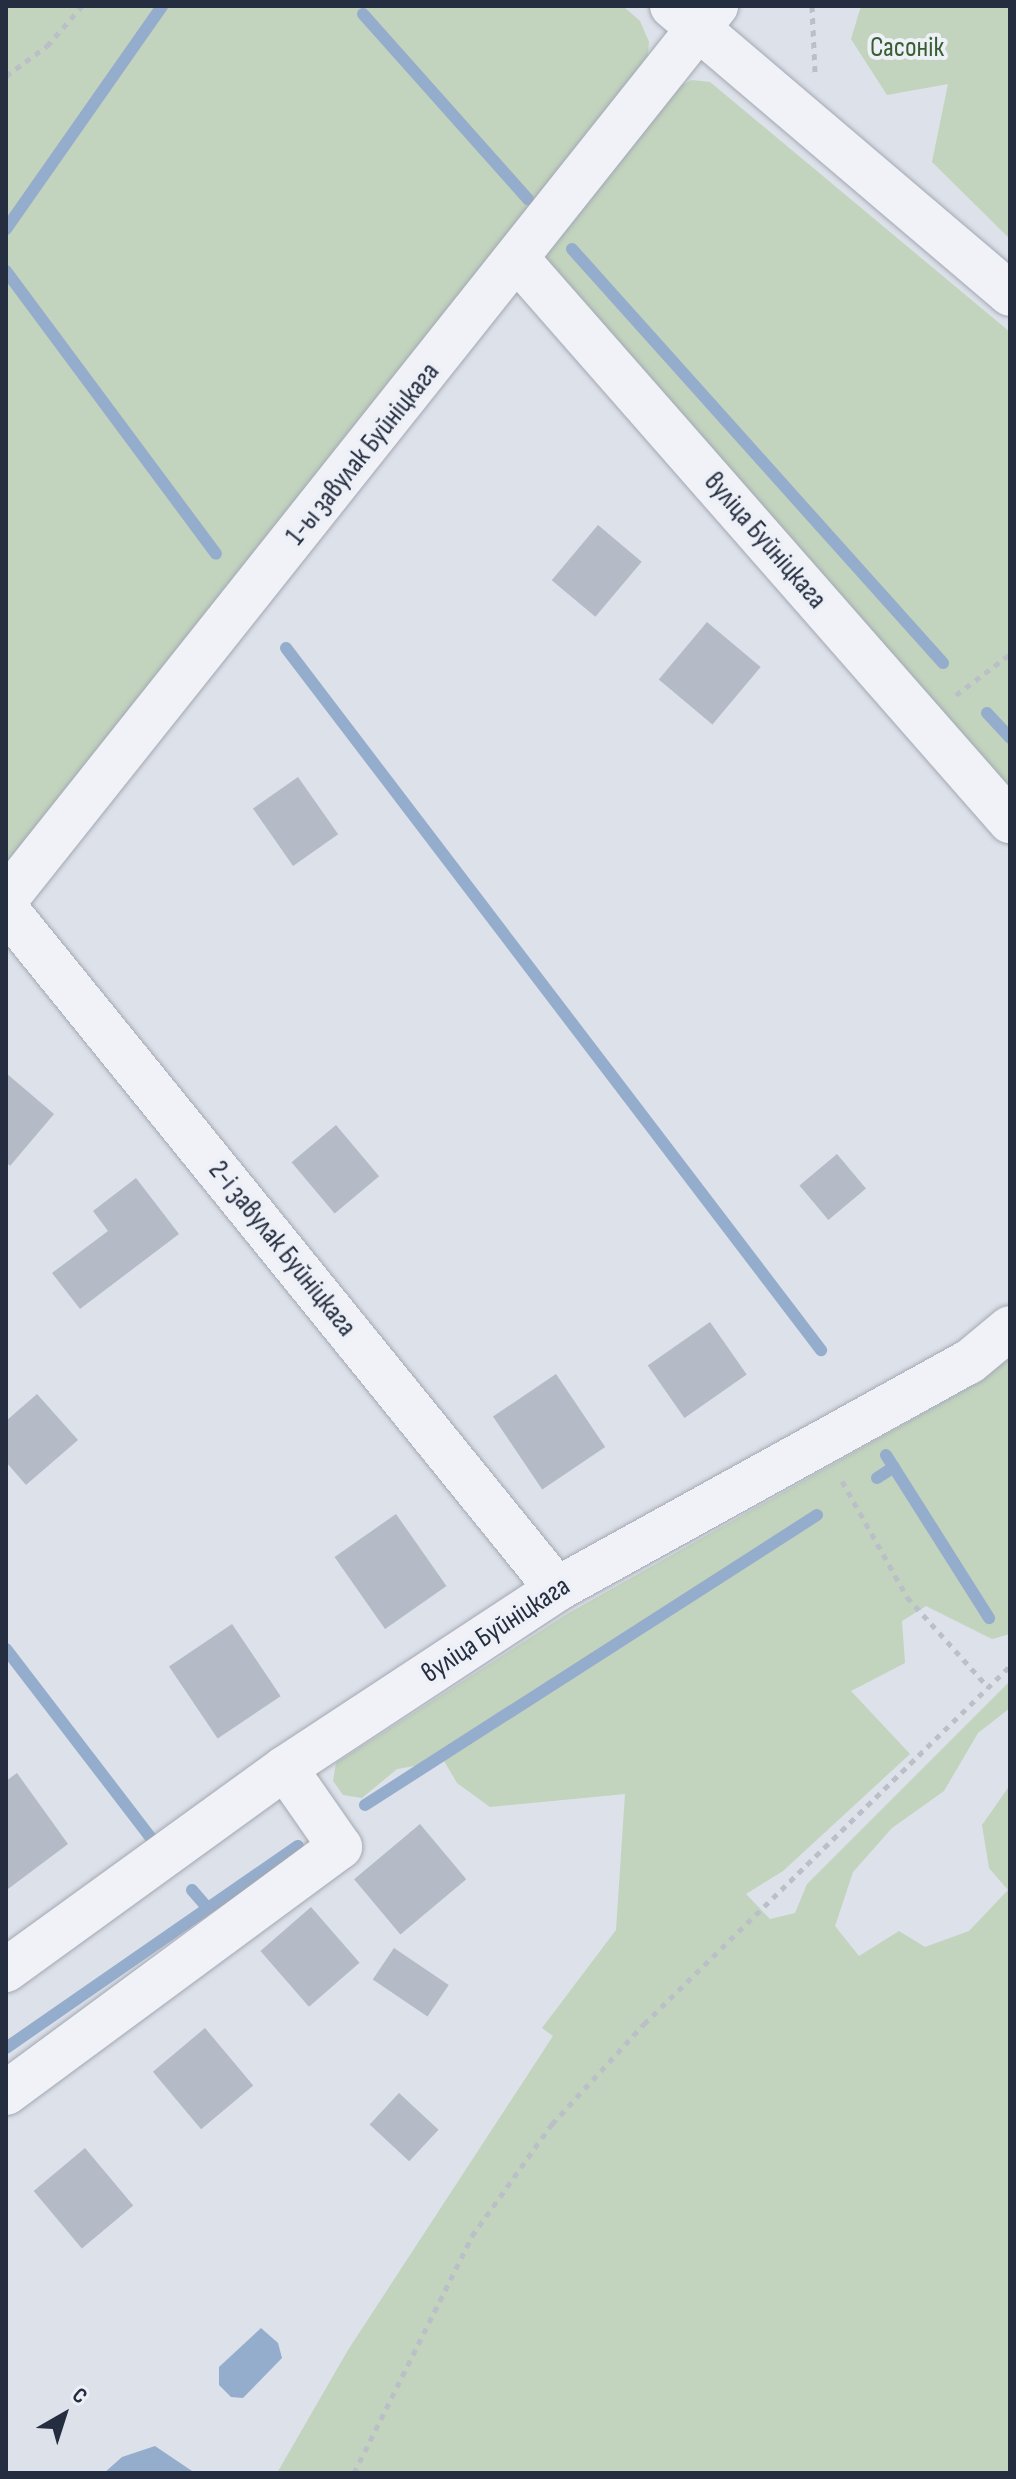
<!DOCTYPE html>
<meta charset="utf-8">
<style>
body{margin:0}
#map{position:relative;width:1016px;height:2479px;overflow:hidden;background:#dde1e9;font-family:"Sofia Sans Condensed",sans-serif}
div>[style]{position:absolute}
.green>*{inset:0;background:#c2d3be}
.water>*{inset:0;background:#95adcc}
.stream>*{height:12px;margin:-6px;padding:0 6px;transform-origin:6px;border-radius:6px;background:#95adcc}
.building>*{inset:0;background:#b4bac6;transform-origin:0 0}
.path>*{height:5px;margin-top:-2.5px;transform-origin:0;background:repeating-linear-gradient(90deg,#bbbfc8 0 6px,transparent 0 12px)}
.roads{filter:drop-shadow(0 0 2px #a2a8b3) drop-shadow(0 0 2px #a2a8b3)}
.minor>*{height:44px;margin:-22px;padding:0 22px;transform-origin:22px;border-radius:22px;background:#f0f2f7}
span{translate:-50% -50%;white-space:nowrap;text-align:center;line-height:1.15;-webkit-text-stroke:8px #edf0f6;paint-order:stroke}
.park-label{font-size:28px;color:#385e31}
.street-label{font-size:28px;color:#252e41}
.frame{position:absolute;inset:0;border:8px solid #252e41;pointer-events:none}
.north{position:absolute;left:24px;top:2375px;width:80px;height:80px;-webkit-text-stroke:6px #edf0f6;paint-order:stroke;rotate:39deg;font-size:22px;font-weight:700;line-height:32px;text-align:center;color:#252e41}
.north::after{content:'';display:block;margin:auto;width:28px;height:36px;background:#252e41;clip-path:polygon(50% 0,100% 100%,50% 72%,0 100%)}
</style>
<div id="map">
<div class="green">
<i style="clip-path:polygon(6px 6px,623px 6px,640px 21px,649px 42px,647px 69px,6px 872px)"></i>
<i style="clip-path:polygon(861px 6px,1010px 6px,1010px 239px,932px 162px,948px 84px,887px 95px,851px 39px)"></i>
<i style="clip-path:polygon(692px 80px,710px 82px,1010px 332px,1010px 798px,546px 268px,548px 249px,672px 90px)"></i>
<i style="clip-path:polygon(1010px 1358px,1010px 1634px,992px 1639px,926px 1606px,902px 1621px,905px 1663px,851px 1691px,910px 1754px,783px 1871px,746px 1894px,770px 1919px,795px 1913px,807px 1884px,1010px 1681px,1010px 1708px,978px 1733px,944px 1791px,892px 1828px,853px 1872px,835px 1926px,859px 1956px,899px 1931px,925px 1947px,969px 1931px,1008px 1890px,989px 1868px,982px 1825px,1010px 1785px,1010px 2473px,277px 2473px,348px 2350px,553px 2036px,542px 2028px,616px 1930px,625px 1794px,490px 1807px,457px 1783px,444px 1761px,397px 1769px,362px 1798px,343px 1795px,333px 1781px,336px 1763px,567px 1614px,977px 1383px)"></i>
</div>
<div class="water">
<i style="clip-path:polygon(261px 2328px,278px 2343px,282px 2358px,243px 2398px,231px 2397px,219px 2385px,219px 2367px)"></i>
<i style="clip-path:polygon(155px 2446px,195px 2473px,104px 2473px,122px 2457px)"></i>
</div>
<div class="stream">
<i style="left:363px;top:14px;width:248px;rotate:48.3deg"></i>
<i style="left:6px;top:229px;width:272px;rotate:-55deg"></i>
<i style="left:572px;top:249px;width:556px;rotate:48.14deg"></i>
<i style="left:6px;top:271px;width:352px;rotate:53.4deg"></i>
<i style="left:286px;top:648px;width:883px;rotate:52.69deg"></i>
<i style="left:987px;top:713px;width:34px;rotate:47deg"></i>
<i style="left:886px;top:1455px;width:193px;rotate:57.7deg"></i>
<i style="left:877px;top:1478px;width:20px;rotate:-33deg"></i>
<i style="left:6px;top:1649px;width:238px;rotate:52.5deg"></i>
<i style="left:365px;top:1805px;width:537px;rotate:-32.68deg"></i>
<i style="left:192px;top:1890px;width:21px;rotate:49deg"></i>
<i style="left:6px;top:2048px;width:355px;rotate:-34.7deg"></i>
</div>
<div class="building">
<i style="left:598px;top:525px;width:57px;height:72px;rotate:40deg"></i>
<i style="left:707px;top:622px;width:70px;height:75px;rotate:40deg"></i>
<i style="left:298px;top:777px;width:70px;height:55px;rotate:55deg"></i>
<i style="clip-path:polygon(6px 1073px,54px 1114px,10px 1166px,6px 1162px)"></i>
<i style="left:336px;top:1125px;width:67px;height:58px;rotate:50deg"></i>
<i style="left:837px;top:1154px;width:45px;height:49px;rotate:50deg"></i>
<i style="clip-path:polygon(136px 1178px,179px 1234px,80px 1309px,52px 1273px,108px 1231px,93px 1211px)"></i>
<i style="left:710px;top:1322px;width:64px;height:76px;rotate:55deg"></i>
<i style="left:556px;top:1374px;width:88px;height:76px;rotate:56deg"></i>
<i style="clip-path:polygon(37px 1394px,78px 1440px,26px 1485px,6px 1462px,6px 1421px)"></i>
<i style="left:396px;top:1514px;width:88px;height:75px;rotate:55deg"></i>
<i style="left:232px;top:1624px;width:87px;height:76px;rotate:56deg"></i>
<i style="clip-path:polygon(17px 1773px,68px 1844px,8px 1889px,6px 1781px)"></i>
<i style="left:420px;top:1824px;width:72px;height:86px;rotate:50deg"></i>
<i style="left:311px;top:1907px;width:74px;height:67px;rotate:49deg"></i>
<i style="left:394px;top:1948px;width:66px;height:38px;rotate:34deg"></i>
<i style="left:205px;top:2028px;width:75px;height:68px;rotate:50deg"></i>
<i style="left:399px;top:2093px;width:54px;height:43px;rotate:43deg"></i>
<i style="left:85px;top:2148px;width:75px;height:67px;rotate:50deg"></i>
</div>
<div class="path">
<i style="left:812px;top:6px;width:67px;rotate:87.4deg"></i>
<i style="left:6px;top:76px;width:51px;rotate:-36.2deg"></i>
<i style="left:47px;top:46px;width:53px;rotate:-48.8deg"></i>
<i style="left:956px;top:695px;width:68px;rotate:-37.2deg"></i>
<i style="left:842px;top:1481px;width:133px;rotate:60.7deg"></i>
<i style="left:907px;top:1597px;width:121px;rotate:48deg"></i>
<i style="left:354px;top:2473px;width:265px;rotate:-63.5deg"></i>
<i style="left:472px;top:2236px;width:138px;rotate:-54.5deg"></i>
<i style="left:552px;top:2124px;width:136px;rotate:-47.4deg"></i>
<i style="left:644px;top:2024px;width:512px;rotate:-44.37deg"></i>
</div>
<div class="roads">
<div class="minor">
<i style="left:672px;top:6px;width:444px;rotate:40.4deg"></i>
<i style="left:519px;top:261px;width:745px;rotate:48.76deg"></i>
<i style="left:6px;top:899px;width:1141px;rotate:-51.51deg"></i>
<i style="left:6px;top:909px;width:875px;rotate:50.98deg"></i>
<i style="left:6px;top:1970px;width:344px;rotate:-35.9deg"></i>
<i style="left:285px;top:1768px;width:326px;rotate:-33.3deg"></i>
<i style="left:557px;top:1589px;width:470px;rotate:-28.9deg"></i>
<i style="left:969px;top:1362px;width:53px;rotate:-39.7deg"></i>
<i style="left:6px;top:2093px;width:415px;rotate:-36.4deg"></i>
<i style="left:340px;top:1847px;width:96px;rotate:-124.8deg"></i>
</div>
</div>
<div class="park-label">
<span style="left:907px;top:48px">Сасонік</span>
</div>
<div class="street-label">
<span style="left:363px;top:454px;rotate:-51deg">1-ы завулак Буйніцкага</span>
<span style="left:765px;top:541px;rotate:49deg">вуліца Буйніцкага</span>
<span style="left:282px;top:1249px;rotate:51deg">2-і завулак Буйніцкага</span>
<span style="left:496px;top:1630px;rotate:-33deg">вуліца Буйніцкага</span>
</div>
<div class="frame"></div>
<div class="north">С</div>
</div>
